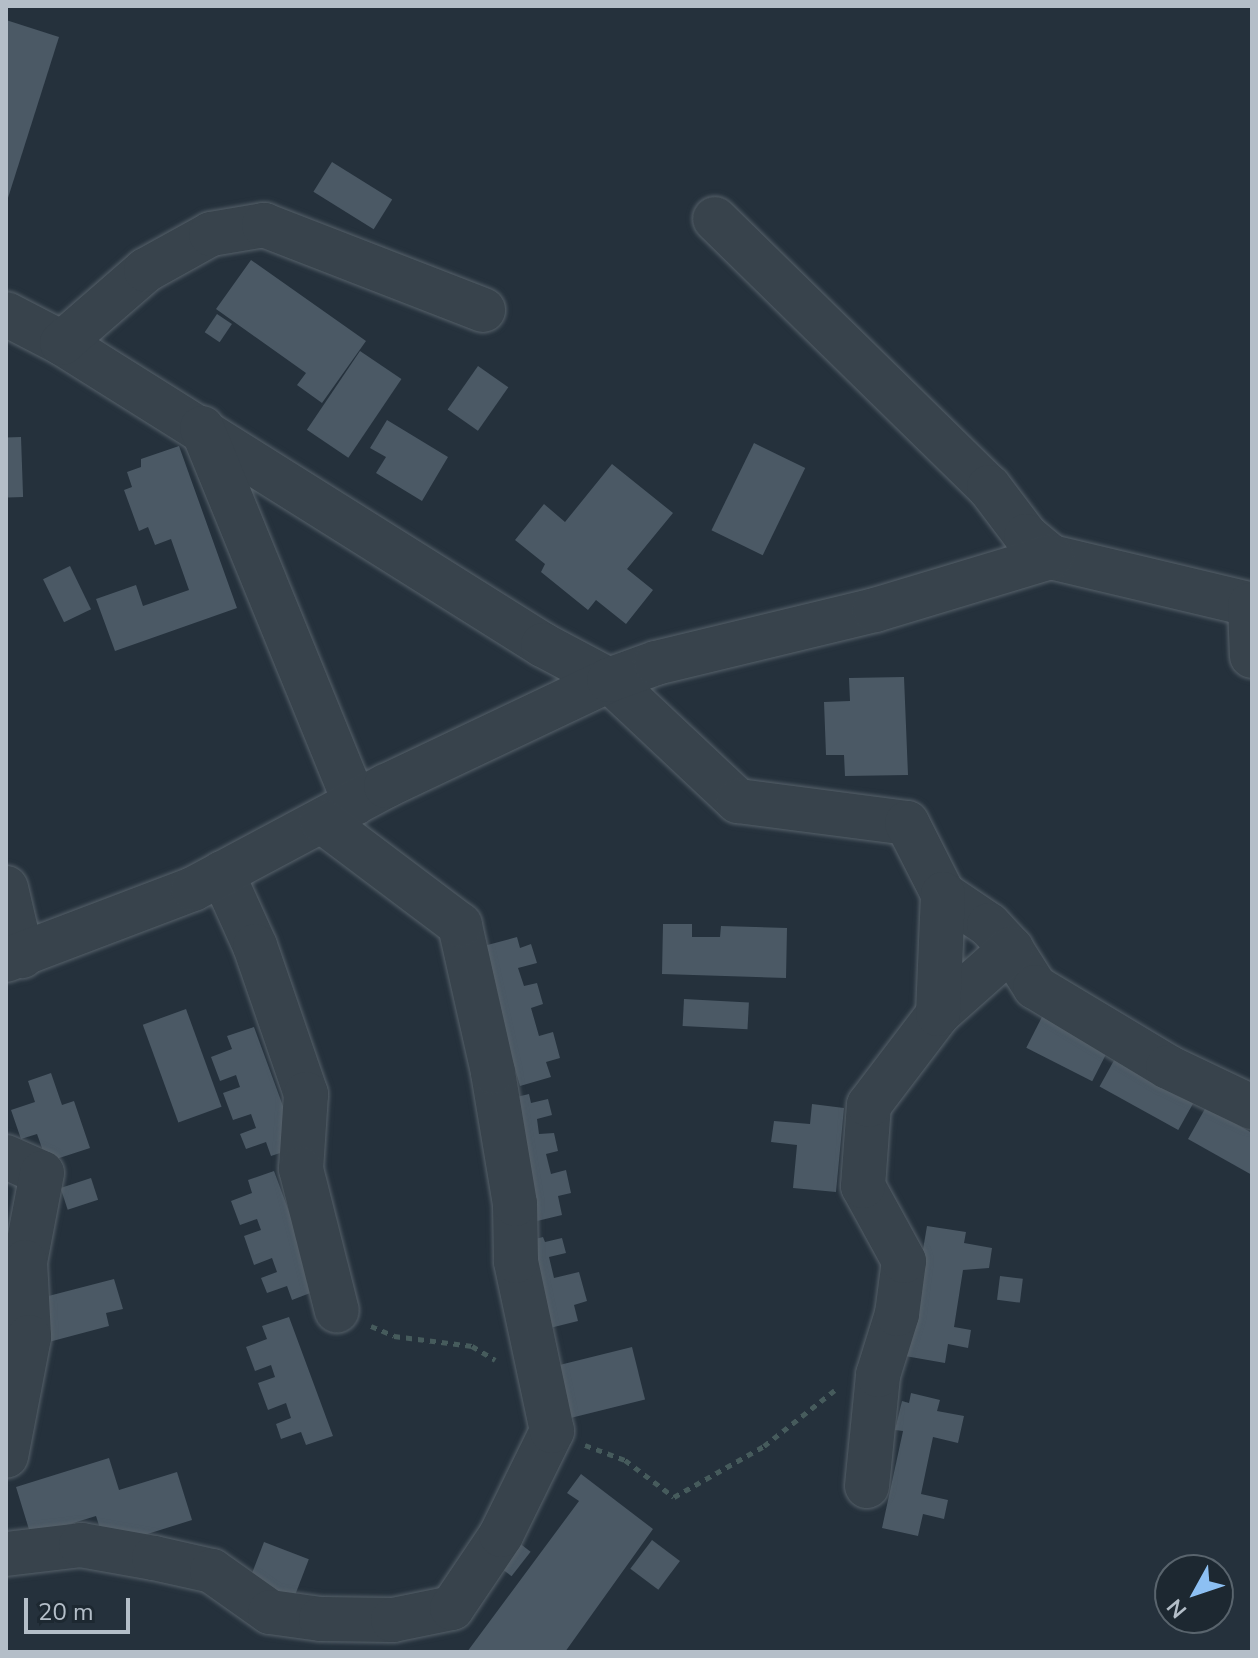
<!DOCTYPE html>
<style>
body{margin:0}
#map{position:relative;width:1258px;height:1658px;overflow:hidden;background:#25313c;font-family:"Nunito Sans",sans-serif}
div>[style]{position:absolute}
.building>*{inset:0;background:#4b5965;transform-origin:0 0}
.path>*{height:5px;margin-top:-2.5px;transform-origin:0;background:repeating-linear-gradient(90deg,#465b5c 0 6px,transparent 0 12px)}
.roads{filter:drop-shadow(0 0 2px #56616a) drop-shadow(0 0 2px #56616a)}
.minor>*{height:44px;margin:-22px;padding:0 22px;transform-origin:22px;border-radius:22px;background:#38434c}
span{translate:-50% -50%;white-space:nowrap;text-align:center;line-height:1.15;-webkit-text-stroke:6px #1d2831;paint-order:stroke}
.frame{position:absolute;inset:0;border:8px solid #b4bec8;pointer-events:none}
.north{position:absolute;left:1154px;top:1554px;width:80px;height:80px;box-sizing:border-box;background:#1d2831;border:2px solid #59646d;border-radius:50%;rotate:230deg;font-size:22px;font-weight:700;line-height:32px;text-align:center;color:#b4bec8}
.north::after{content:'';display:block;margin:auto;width:28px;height:36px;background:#8dc0f3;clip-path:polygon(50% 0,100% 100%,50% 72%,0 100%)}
.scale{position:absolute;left:24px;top:1598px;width:106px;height:36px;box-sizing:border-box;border:4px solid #b4bec8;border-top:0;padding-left:10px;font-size:24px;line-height:28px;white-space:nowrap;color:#b4bec8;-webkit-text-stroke:6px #1d2831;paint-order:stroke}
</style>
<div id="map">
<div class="building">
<i style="clip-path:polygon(6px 20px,59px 37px,7px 201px,6px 201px)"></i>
<i style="left:332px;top:162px;width:71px;height:35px;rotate:32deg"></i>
<i style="clip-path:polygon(251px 260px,366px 341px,322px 403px,297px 385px,306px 373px,216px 309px)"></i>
<i style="left:217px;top:314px;width:18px;height:22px;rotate:34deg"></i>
<i style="left:360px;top:351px;width:50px;height:95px;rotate:34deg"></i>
<i style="left:478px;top:366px;width:37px;height:53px;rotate:35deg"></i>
<i style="clip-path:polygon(387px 420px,448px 457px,422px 501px,376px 473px,386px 457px,370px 448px)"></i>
<i style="left:21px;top:437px;width:60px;height:15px;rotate:88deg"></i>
<i style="left:754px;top:443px;width:57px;height:97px;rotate:26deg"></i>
<i style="clip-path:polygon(179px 446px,237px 608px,115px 651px,96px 599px,136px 585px,143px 606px,189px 590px,171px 539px,155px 545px,148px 527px,139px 531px,124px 490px,132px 487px,127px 472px,141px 467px,141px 459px)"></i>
<i style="clip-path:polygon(612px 464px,673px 513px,627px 569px,653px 590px,626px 624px,596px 600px,588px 610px,541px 572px,545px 564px,515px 540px,544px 504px,565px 522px)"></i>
<i style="left:70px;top:566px;width:48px;height:30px;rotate:64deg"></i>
<i style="clip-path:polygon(904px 677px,908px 775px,845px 776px,844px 755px,826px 755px,824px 702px,850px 701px,849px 678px)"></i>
<i style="clip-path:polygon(663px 924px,692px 924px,692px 937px,720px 937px,721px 926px,787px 928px,786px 978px,662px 974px)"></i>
<i style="clip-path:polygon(517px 937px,520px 948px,531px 944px,537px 963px,518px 968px,524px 986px,537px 983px,543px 1004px,531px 1008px,539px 1036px,553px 1032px,560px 1058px,546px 1062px,551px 1077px,520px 1086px,480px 947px)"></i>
<i style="left:684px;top:999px;width:65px;height:27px;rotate:3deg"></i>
<i style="left:186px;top:1009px;width:104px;height:46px;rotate:70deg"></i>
<i style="left:1044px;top:1013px;width:74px;height:39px;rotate:27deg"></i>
<i style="clip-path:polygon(254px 1027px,298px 1147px,271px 1156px,266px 1142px,246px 1149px,240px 1134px,256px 1128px,251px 1114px,233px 1120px,223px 1093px,240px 1087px,236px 1075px,220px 1081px,211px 1057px,232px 1049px,227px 1036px)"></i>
<i style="left:1117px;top:1055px;width:90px;height:36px;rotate:29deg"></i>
<i style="clip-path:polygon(51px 1073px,62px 1105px,74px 1101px,90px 1148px,47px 1162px,37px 1134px,21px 1139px,11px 1110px,35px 1102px,28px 1081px)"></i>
<i style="clip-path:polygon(529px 1094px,531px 1103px,548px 1099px,552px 1115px,537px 1119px,539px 1134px,554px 1133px,558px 1151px,546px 1154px,551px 1174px,566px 1170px,571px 1193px,558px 1196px,562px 1215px,537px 1221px,508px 1099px)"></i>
<i style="clip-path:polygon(812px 1104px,844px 1108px,836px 1192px,793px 1188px,797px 1145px,771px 1142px,774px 1121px,810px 1124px)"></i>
<i style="clip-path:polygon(1206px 1107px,1252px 1133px,1252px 1175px,1188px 1139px)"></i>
<i style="clip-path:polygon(274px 1171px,318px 1290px,292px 1300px,287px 1286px,267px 1293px,261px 1278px,277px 1272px,272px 1258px,254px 1265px,244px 1236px,261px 1230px,257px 1219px,240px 1225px,231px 1201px,252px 1193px,248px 1180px)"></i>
<i style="left:91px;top:1178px;width:23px;height:32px;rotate:72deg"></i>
<i style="clip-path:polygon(927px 1226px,966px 1232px,964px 1243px,992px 1248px,989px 1268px,963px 1270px,954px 1327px,971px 1330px,968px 1348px,948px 1344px,945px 1363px,905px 1356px)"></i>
<i style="clip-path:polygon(543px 1237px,545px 1242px,562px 1238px,566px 1253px,549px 1257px,554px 1278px,579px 1272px,587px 1301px,574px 1305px,578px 1321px,542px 1330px,520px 1243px)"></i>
<i style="left:1000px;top:1276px;width:23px;height:24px;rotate:7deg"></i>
<i style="clip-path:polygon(114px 1279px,123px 1309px,106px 1313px,109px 1326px,45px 1343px,33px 1300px)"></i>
<i style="clip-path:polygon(289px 1317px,333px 1436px,306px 1445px,301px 1432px,281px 1439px,276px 1424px,291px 1418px,286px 1403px,268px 1410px,258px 1383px,275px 1377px,271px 1365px,255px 1371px,246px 1347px,267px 1339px,262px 1326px)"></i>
<i style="left:632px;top:1347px;width:54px;height:81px;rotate:76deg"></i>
<i style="clip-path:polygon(911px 1393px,940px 1400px,937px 1411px,964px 1416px,958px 1443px,933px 1437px,921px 1494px,948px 1500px,944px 1519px,923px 1514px,918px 1536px,882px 1528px,903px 1431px,895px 1430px,902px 1401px,909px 1403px)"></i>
<i style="clip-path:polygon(109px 1458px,119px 1490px,177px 1472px,192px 1520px,106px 1547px,96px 1516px,31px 1536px,16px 1487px)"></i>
<i style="clip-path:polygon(581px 1474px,653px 1529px,565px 1652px,467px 1652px,579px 1501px,567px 1493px)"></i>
<i style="left:652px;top:1540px;width:35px;height:36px;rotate:37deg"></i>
<i style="left:264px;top:1542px;width:48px;height:42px;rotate:21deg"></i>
<i style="left:518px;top:1542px;width:16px;height:31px;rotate:38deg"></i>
</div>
<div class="path">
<i style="left:371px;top:1326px;width:25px;rotate:23deg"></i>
<i style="left:394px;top:1336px;width:79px;rotate:7.3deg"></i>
<i style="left:472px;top:1346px;width:27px;rotate:31deg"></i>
<i style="left:585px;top:1445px;width:43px;rotate:20.6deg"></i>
<i style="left:625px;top:1460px;width:61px;rotate:37.1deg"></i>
<i style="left:674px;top:1497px;width:103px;rotate:-29.5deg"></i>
<i style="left:764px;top:1446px;width:90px;rotate:-38.3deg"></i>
</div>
<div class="roads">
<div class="minor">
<i style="left:715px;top:219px;width:383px;rotate:44.4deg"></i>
<i style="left:989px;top:487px;width:61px;rotate:52.9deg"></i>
<i style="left:1026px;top:536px;width:33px;rotate:40deg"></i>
<i style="left:1051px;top:557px;width:207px;rotate:13.4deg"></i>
<i style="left:6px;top:314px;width:63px;rotate:27.4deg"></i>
<i style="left:62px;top:343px;width:568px;rotate:32.12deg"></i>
<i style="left:543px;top:645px;width:75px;rotate:27.9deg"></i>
<i style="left:609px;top:680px;width:177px;rotate:43.2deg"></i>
<i style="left:738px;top:801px;width:170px;rotate:7.4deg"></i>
<i style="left:907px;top:823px;width:80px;rotate:63.1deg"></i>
<i style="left:943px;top:894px;width:55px;rotate:34deg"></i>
<i style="left:989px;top:925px;width:33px;rotate:47deg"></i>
<i style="left:1011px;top:949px;width:45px;rotate:57.7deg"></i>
<i style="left:1035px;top:987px;width:155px;rotate:31deg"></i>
<i style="left:1168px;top:1067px;width:93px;rotate:25.5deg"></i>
<i style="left:62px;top:343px;width:111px;rotate:-41deg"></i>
<i style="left:146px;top:270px;width:74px;rotate:-29deg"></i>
<i style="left:211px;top:234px;width:54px;rotate:-9.6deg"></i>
<i style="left:264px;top:225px;width:235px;rotate:21.2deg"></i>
<i style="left:202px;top:428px;width:405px;rotate:67.8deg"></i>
<i style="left:1250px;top:605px;width:51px;rotate:87.8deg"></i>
<i style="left:222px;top:873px;width:80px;rotate:65.7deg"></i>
<i style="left:255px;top:946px;width:157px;rotate:71deg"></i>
<i style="left:306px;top:1094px;width:75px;rotate:93.8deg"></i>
<i style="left:301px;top:1169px;width:146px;rotate:75.8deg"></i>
<i style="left:6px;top:888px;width:70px;rotate:76.8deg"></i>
<i style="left:6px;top:960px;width:200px;rotate:-20.8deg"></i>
<i style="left:193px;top:889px;width:219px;rotate:-28.1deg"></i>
<i style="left:386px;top:786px;width:247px;rotate:-25.4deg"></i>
<i style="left:609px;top:680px;width:50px;rotate:-19.9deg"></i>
<i style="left:656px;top:663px;width:225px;rotate:-13.6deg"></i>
<i style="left:875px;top:610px;width:184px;rotate:-16.8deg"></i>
<i style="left:938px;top:1014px;width:98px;rotate:-41.7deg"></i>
<i style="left:6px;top:1157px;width:39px;rotate:24deg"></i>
<i style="left:42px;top:1173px;width:91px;rotate:100.8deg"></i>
<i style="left:25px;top:1262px;width:75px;rotate:86.9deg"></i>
<i style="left:29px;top:1337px;width:121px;rotate:100.9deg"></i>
<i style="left:867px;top:1486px;width:112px;rotate:-84.3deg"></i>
<i style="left:878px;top:1375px;width:64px;rotate:-72.7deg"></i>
<i style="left:897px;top:1314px;width:53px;rotate:-82.5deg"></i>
<i style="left:904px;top:1261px;width:85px;rotate:-118.7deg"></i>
<i style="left:863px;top:1186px;width:81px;rotate:-85.8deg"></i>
<i style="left:869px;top:1105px;width:114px;rotate:-52.8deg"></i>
<i style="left:938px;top:1014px;width:120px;rotate:-87.6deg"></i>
<i style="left:6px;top:1554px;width:76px;rotate:-6.8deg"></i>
<i style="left:81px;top:1545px;width:74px;rotate:10.1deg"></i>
<i style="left:154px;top:1558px;width:59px;rotate:12.6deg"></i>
<i style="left:212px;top:1571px;width:71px;rotate:35.3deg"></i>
<i style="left:270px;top:1612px;width:51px;rotate:7.8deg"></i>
<i style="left:321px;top:1619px;width:72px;rotate:0.8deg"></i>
<i style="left:393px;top:1620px;width:60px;rotate:-11.5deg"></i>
<i style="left:452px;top:1608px;width:88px;rotate:-56.1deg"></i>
<i style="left:501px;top:1535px;width:116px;rotate:-63.9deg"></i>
<i style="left:552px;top:1431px;width:174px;rotate:-102deg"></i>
<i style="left:516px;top:1261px;width:57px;rotate:-91deg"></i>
<i style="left:515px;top:1204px;width:134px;rotate:-99.5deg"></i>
<i style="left:493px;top:1072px;width:151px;rotate:-102.7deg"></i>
<i style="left:460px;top:925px;width:173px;rotate:-143deg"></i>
</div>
</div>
<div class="frame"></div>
<div class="north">N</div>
<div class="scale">20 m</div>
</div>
